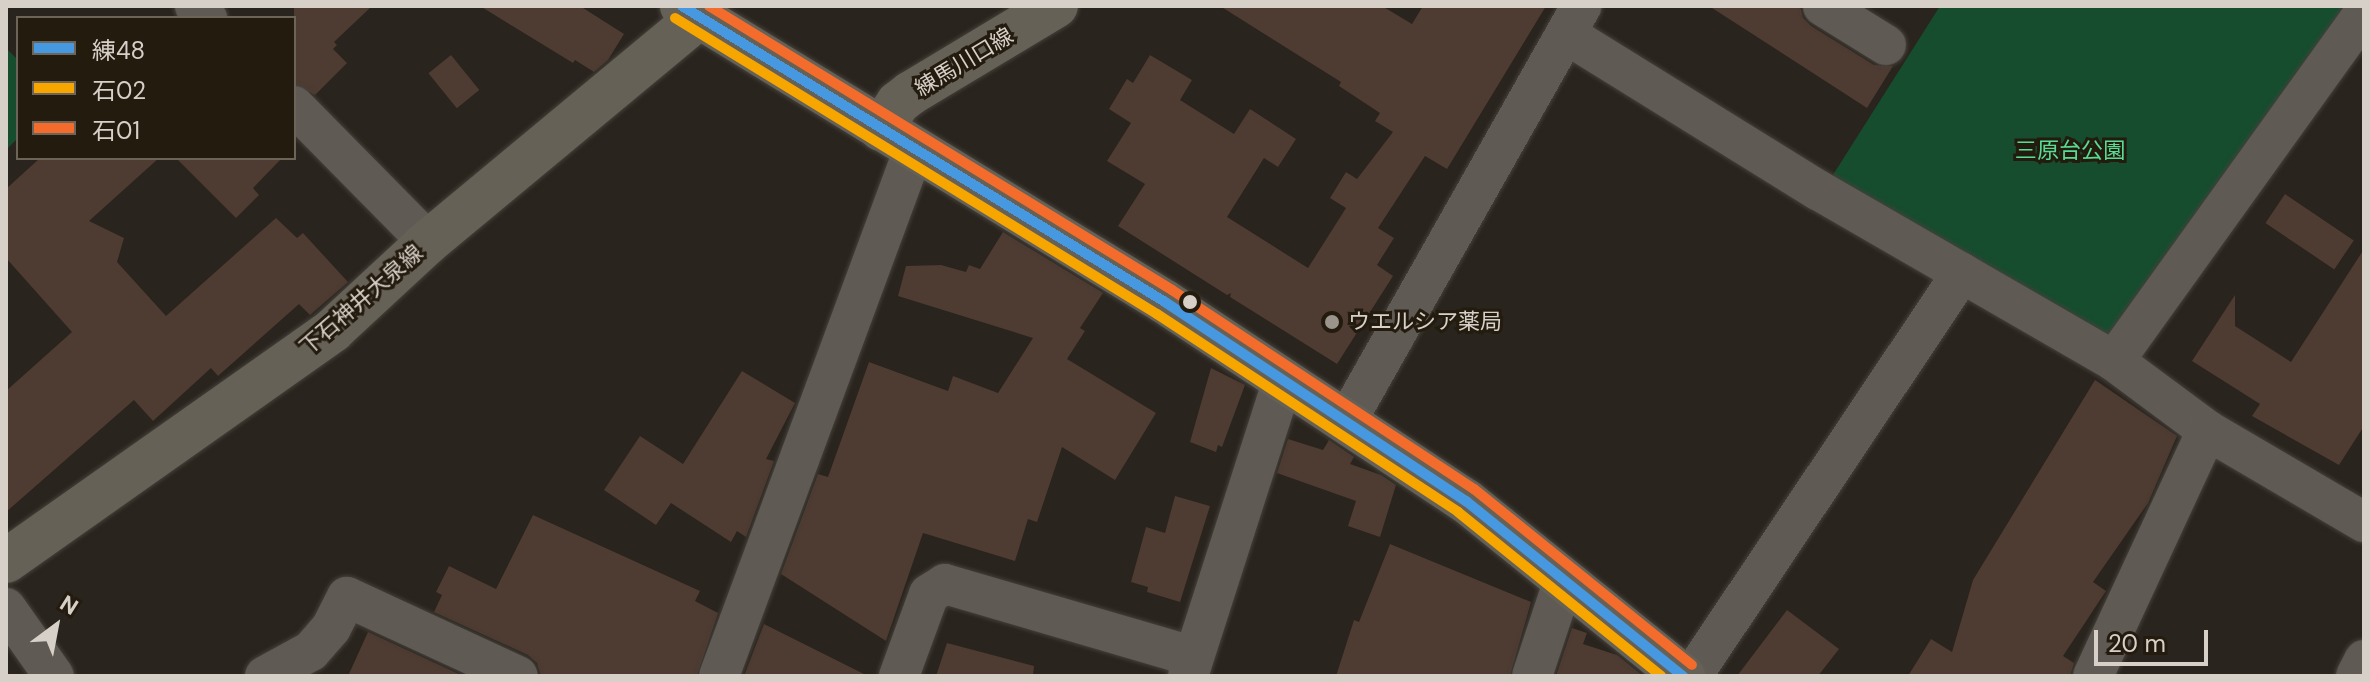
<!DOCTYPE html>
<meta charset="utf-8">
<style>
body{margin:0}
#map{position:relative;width:2370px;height:682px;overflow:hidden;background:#29241d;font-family:"DM Sans","Noto Sans JP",sans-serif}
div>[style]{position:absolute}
.green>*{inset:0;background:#164d2f}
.building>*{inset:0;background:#4e3b32;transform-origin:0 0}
.roads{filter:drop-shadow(0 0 2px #44403a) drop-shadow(0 0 2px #44403a)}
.minor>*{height:40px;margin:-20px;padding:0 20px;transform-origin:20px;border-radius:20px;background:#5f5a54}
.major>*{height:44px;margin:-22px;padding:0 22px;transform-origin:22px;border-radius:22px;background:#666157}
.bus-1>*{height:10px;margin:-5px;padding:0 5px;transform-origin:5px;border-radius:5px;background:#4699e1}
.bus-2>*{height:10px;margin:-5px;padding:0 5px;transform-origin:5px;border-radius:5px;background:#f7a600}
.bus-3>*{height:10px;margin:-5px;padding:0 5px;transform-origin:5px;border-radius:5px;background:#f36c2b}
.dots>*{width:22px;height:22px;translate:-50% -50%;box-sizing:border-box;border:4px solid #241b0f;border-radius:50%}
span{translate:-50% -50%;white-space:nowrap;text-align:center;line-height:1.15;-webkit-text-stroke:6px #241b0f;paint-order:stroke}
.street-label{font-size:22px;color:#d7d0c8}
.park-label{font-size:22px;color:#56dd93}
.poi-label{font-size:22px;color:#d7d0c8}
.left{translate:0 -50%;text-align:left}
.frame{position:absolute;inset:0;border:8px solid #d7d0c8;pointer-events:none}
.legend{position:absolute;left:16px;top:16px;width:280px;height:144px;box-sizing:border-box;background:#241b0f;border:2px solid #6c6359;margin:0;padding:10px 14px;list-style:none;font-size:24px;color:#d7d0c8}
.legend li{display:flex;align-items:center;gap:16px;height:40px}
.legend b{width:40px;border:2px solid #6c6359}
.north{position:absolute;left:16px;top:586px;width:80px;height:80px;-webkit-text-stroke:6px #241b0f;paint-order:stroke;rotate:32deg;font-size:22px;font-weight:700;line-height:32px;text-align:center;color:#d7d0c8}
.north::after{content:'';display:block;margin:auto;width:28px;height:36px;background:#d7d0c8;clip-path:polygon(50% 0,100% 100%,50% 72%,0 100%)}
.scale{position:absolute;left:2094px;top:630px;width:114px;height:36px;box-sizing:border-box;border:4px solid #d7d0c8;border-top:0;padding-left:10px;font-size:24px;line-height:28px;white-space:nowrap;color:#d7d0c8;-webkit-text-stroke:6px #241b0f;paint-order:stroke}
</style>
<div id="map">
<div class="green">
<i style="clip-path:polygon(1940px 6px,2357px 6px,2111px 344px,1831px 178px)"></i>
<i style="clip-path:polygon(6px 48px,18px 60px,18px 138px,6px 150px)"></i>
</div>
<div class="building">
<i style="clip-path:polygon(294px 6px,372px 6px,334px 42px,337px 45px,333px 49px,347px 63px,315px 95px,294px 84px)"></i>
<i style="clip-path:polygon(480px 6px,580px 6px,624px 34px,608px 60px,594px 72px,575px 60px,573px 63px)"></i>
<i style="clip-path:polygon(1220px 6px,1382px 6px,1412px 24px,1423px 6px,1546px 6px,1447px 169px,1425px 156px,1378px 228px,1394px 238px,1377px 265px,1393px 276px,1337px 364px,1230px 297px,1231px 293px,1227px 295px,1118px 226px,1145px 184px,1107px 161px,1131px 123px,1109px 109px,1127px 79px,1133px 83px,1150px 55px,1192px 80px,1180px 100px,1234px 134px,1250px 109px,1296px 139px,1278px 167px,1264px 158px,1227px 217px,1308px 268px,1346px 208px,1330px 198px,1346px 172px,1357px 179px,1393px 132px,1375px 121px,1380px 113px,1339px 86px,1341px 82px)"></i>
<i style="clip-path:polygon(1709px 6px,1800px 6px,1803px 18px,1811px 26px,1874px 65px,1893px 66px,1867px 108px)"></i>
<i style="left:451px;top:55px;width:45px;height:29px;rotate:51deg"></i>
<i style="clip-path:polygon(40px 158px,159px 158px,89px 221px,124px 238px,117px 262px,166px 316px,276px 218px,297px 238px,303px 233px,348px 282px,310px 315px,299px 304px,218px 376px,211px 368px,153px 421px,134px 400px,6px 512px,6px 391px,72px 332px,6px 258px,6px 189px)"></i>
<i style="clip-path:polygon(176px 158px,282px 158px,253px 188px,259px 195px,236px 218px)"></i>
<i style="left:2285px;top:194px;width:83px;height:35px;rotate:34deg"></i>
<i style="clip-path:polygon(1003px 232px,1103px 293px,1080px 328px,1085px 331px,1067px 359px,1156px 413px,1115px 480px,1062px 447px,1037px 522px,1028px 519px,1015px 561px,923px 533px,886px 641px,781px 574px,818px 474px,828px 477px,869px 362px,948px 391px,953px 376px,998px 393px,1033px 338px,898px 296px,906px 266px,941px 265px,966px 272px,969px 265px,980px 269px)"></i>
<i style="clip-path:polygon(2364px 249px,2364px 426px,2339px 465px,2252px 416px,2260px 404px,2192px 361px,2235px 295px,2235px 326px,2291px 362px)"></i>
<i style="clip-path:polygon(1211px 368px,1245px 385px,1222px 447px,1218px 445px,1216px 452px,1190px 442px)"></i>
<i style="clip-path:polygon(742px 371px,795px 403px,766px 459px,774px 461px,746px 537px,737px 531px,731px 542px,671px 503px,656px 525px,604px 490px,640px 436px,683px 464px)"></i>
<i style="clip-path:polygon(2095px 380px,2177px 436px,2148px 503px,2093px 582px,2106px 591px,2063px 656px,2074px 663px,2070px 676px,1908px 676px,1931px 639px,1952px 652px,1973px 580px)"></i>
<i style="clip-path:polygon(1288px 439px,1323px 450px,1329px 440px,1354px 457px,1350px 464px,1381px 475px,1396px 485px,1380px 537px,1348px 526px,1356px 501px,1277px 473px)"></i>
<i style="clip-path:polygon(1175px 496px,1210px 506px,1180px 602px,1147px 592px,1148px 587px,1131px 582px,1146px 527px,1165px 533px)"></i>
<i style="clip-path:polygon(533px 515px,700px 591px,695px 601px,718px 613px,697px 676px,541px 676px,537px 663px,528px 655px,434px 612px,442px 595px,436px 592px,449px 566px,496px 589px)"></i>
<i style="clip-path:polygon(1390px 544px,1531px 602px,1510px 676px,1336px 676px,1354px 620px,1359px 622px)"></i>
<i style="clip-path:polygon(1787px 610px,1839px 649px,1818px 676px,1737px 676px)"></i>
<i style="clip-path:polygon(764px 624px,868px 676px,744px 676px)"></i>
<i style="clip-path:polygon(1572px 628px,1587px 633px,1583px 644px,1617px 655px,1643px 676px,1556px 676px)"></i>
<i style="clip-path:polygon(368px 632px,463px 676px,348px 676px)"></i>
<i style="clip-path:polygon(947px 643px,1034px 666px,1033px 676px,936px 676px)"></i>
</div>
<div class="roads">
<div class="minor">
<i style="left:195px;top:6px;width:17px;rotate:45deg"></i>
<i style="left:1823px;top:6px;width:74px;rotate:31.8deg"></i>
<i style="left:1566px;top:34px;width:296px;rotate:31.8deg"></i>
<i style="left:1818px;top:190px;width:342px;rotate:30deg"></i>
<i style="left:2114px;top:361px;width:116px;rotate:36.6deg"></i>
<i style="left:2207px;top:430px;width:182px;rotate:30.4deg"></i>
<i style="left:294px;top:106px;width:191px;rotate:45.4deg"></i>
<i style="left:2114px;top:361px;width:428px;rotate:-54.3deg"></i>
<i style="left:1346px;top:422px;width:478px;rotate:-60.5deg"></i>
<i style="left:6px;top:608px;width:83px;rotate:54.8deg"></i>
<i style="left:265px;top:676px;width:52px;rotate:-28.5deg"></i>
<i style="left:311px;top:651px;width:30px;rotate:-49deg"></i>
<i style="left:331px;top:628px;width:35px;rotate:-63deg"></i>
<i style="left:347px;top:597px;width:188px;rotate:24.8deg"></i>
<i style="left:719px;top:676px;width:562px;rotate:-69.69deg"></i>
<i style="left:899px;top:676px;width:87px;rotate:-69.9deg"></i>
<i style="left:929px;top:594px;width:19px;rotate:-32deg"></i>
<i style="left:945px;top:584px;width:259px;rotate:16.3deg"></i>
<i style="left:1188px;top:676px;width:311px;rotate:-72.2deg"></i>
<i style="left:1532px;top:676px;width:101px;rotate:-71.6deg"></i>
<i style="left:1692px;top:676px;width:485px;rotate:-56.2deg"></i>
<i style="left:2093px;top:676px;width:271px;rotate:-65.1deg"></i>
<i style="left:2356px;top:676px;width:18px;rotate:-63deg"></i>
</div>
<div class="major">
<i style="left:682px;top:6px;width:566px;rotate:31.5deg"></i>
<i style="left:1165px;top:302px;width:361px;rotate:33.5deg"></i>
<i style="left:1466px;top:501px;width:279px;rotate:38.9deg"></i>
<i style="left:881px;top:129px;width:31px;rotate:-57deg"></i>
<i style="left:898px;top:103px;width:16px;rotate:-38deg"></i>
<i style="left:911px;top:93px;width:169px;rotate:-31deg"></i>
<i style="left:6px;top:561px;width:400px;rotate:-35.2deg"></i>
<i style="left:333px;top:330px;width:129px;rotate:-42.8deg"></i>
<i style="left:428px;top:242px;width:352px;rotate:-39.7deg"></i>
</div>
</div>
<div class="bus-1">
<i style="left:682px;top:6px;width:566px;rotate:31.5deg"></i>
<i style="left:1165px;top:302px;width:361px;rotate:33.5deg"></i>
<i style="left:1466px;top:501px;width:279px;rotate:38.9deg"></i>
</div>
<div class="bus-2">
<i style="left:675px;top:18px;width:566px;rotate:31.55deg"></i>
<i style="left:1157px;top:314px;width:360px;rotate:33.3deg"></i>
<i style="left:1458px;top:512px;width:261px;rotate:38.9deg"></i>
</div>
<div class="bus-3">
<i style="left:709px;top:6px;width:543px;rotate:31.52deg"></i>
<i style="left:1172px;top:290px;width:362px;rotate:33.4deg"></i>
<i style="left:1474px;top:489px;width:280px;rotate:38.9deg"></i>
</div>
<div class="dots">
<i style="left:1190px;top:302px;background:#d7d0c8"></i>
<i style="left:1332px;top:322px;background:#9a948c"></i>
</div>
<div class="street-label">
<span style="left:964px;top:62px;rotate:-31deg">練馬川口線</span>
<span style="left:361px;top:300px;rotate:-41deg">下石神井大泉線</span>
</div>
<div class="park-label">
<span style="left:2070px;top:151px">三原台公園</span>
</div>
<div class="poi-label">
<span class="left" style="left:1348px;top:322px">ウエルシア薬局</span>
</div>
<div class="frame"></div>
<ul class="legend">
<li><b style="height:10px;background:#4699e1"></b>練48</li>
<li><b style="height:10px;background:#f7a600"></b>石02</li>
<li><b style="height:10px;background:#f36c2b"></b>石01</li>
</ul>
<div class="north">N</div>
<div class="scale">20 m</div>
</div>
